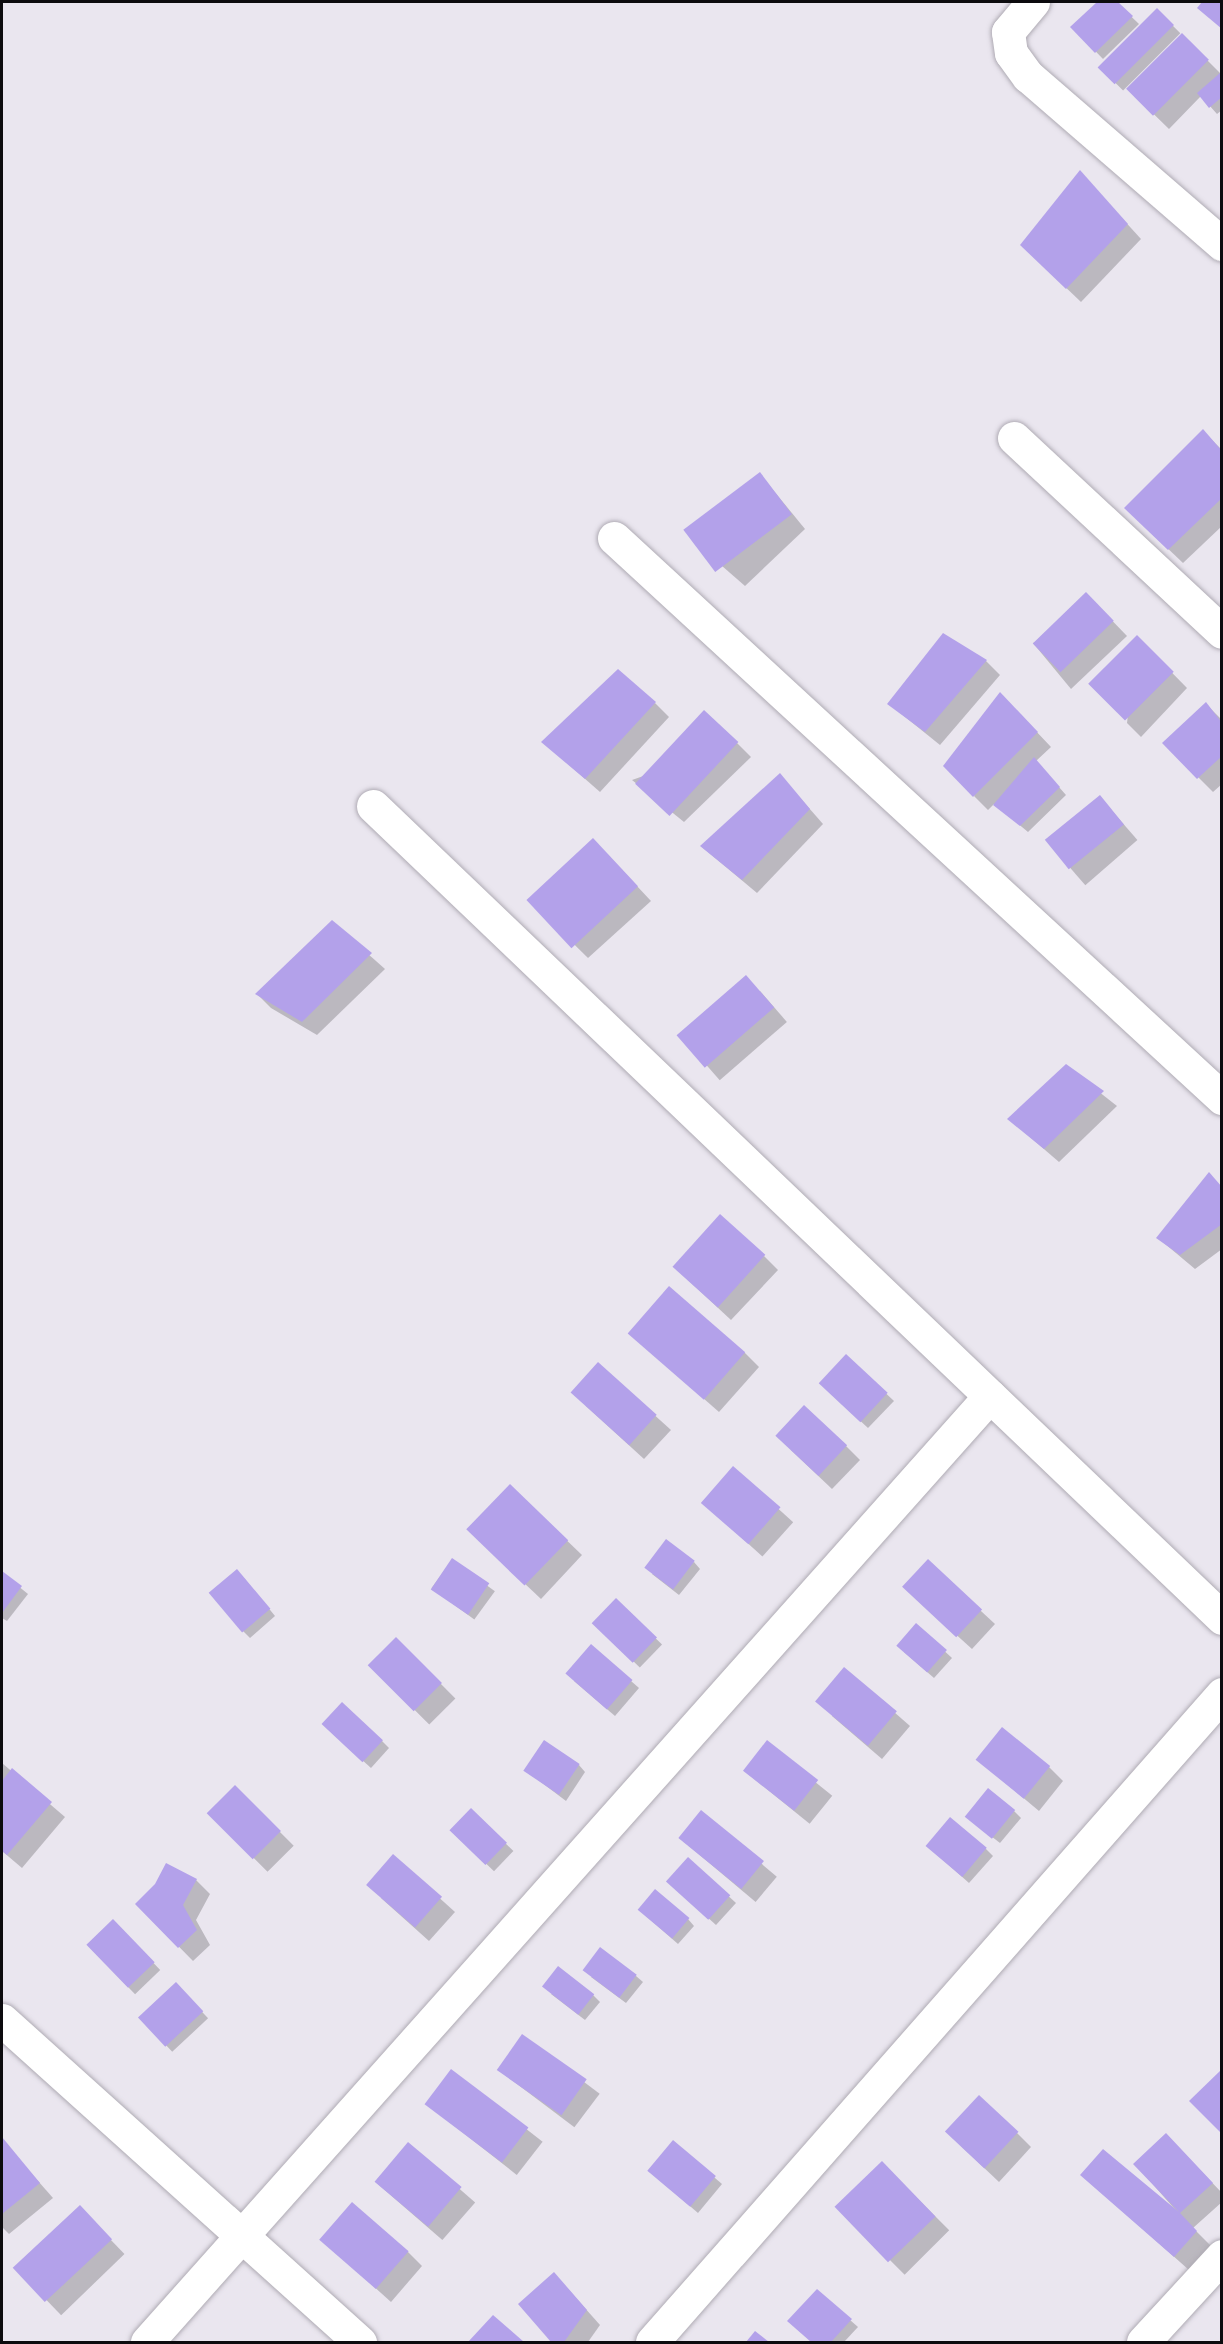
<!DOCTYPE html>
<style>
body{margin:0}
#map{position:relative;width:1223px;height:2344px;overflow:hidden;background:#eae6ef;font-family:Jost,sans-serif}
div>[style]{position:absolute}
.shadow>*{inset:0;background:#0003;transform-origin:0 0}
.building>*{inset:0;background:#b3a1ea;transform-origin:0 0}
.roads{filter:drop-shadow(0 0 2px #afabb4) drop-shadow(0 0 2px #afabb4)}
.minor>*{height:33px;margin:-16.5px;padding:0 16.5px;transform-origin:16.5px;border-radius:16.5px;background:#fff}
span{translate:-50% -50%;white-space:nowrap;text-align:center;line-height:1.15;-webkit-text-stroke:4.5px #fff;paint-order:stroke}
.frame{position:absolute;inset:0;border:3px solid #0c0b0e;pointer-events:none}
</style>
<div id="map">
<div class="shadow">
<i style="clip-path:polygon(1099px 2px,1116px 2px,1139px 24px,1103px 59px,1072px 27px)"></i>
<i style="left:1157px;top:10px;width:33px;height:81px;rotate:45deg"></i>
<i style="clip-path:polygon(1182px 35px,1222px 75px,1222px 110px,1217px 114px,1201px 96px,1169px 129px,1129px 90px)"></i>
<i style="clip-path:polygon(1080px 172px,1141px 239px,1081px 302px,1036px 259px)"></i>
<i style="clip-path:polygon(1203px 431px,1222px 450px,1222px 526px,1183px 563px,1140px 522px)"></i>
<i style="clip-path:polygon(760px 474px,805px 529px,745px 586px,706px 552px)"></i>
<i style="clip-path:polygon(1100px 608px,1127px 636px,1071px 689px,1033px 643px)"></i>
<i style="clip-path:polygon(943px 635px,986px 661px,1000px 675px,940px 745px,889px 704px)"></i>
<i style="clip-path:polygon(1137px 637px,1187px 688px,1141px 737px,1127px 723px)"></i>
<i style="clip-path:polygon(655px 703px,669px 717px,600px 792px,543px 742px)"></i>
<i style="clip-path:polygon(1206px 704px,1222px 720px,1222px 784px,1213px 792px,1164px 743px)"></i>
<i style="clip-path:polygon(1014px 708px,1051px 747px,1036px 761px,1066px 795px,1028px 832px,994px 804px,988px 810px,974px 796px)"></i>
<i style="clip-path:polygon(737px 743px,751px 757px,684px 822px,632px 780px)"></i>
<i style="clip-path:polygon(780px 775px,823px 824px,757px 893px,702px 847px)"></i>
<i style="left:1100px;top:797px;width:57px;height:69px;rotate:49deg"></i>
<i style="clip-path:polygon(607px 854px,651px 901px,588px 958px,531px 902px)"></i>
<i style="clip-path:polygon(332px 922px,385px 969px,317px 1035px,271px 1008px,257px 994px)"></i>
<i style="left:760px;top:991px;width:41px;height:89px;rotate:49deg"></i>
<i style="clip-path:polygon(1066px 1066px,1117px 1106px,1059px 1162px,1009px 1119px)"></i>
<i style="clip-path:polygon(1222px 1186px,1222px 1249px,1195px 1269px,1158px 1238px)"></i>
<i style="clip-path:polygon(764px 1256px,778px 1270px,731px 1320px,688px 1280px)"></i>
<i style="clip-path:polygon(630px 1334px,745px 1353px,759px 1367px,719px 1412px)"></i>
<i style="clip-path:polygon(846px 1356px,894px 1401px,868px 1428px,827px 1390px)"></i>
<i style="clip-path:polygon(598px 1364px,671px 1430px,644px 1459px,586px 1406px)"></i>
<i style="clip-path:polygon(846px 1446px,860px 1460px,832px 1489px,791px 1450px)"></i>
<i style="left:733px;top:1468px;width:81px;height:46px;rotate:42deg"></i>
<i style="clip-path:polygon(510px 1486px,582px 1555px,541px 1599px,482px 1543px)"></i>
<i style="left:452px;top:1560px;width:53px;height:35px;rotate:36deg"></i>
<i style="clip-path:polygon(694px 1562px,700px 1569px,679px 1595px,652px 1574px)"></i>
<i style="clip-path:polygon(928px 1562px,995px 1624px,972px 1649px,919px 1601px)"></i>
<i style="clip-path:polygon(2px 1573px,28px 1594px,7px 1621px,2px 1618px)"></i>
<i style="clip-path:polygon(244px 1578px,275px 1616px,250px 1638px,243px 1631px)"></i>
<i style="left:616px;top:1600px;width:64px;height:32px;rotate:44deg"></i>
<i style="clip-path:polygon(916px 1625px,952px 1658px,934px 1678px,904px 1652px)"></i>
<i style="left:396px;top:1639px;width:84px;height:37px;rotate:45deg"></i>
<i style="clip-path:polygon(591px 1646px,639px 1688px,615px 1716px,574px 1681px)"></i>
<i style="clip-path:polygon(845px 1669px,910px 1726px,882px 1759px,832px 1716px)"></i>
<i style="clip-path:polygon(330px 1731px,382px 1741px,389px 1748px,371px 1768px)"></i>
<i style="left:767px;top:1743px;width:84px;height:36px;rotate:39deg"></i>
<i style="clip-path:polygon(978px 1760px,1049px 1767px,1063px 1781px,1039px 1811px)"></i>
<i style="clip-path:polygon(2px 1763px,65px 1817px,22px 1868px,2px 1851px)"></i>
<i style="clip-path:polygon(579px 1765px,585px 1772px,566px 1801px,525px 1770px)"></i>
<i style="left:235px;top:1787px;width:83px;height:37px;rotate:45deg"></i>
<i style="left:471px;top:1810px;width:59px;height:28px;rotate:44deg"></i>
<i style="clip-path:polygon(1014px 1811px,1021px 1818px,1000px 1843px,974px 1823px)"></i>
<i style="left:701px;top:1813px;width:99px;height:33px;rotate:40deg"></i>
<i style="clip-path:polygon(986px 1849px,993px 1856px,969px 1883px,934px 1852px)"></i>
<i style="clip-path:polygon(393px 1856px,455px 1912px,429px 1941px,381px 1898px)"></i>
<i style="clip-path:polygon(688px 1859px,736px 1903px,716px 1925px,674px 1887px)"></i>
<i style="clip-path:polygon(196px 1880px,210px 1894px,196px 1920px,210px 1945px,193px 1961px,137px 1904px)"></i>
<i style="clip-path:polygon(646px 1916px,688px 1919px,694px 1926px,678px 1944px)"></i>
<i style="left:113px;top:1921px;width:68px;height:35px;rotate:46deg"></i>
<i style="clip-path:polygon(636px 1976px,643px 1982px,626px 2003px,591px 1977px)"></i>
<i style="left:176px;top:1984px;width:47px;height:49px;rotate:47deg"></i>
<i style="clip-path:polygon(551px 1994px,593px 1995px,600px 2002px,585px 2020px)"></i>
<i style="left:523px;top:2036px;width:96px;height:42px;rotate:37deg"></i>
<i style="left:452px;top:2071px;width:115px;height:42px;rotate:38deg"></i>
<i style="clip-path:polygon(1017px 2133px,1031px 2147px,999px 2182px,961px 2146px)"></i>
<i style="clip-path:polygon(2px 2140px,53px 2198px,9px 2234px,2px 2227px)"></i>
<i style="clip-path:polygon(673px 2142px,722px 2184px,698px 2213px,656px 2177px)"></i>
<i style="left:408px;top:2144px;width:89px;height:50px;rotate:41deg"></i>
<i style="clip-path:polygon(1180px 2149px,1222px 2193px,1222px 2202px,1193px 2228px,1211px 2246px,1189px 2270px,1082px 2175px,1179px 2214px,1135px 2164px)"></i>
<i style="left:882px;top:2163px;width:95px;height:63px;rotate:45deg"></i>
<i style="left:80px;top:2208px;width:64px;height:88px;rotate:46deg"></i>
<i style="clip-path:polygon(321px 2239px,408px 2252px,422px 2266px,391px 2302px)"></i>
<i style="clip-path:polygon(568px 2289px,600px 2325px,588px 2342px,553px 2342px,520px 2304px)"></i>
<i style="clip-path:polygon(817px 2291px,858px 2327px,844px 2342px,812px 2342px,796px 2328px)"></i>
<i style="clip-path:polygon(493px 2317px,522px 2342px,470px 2342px)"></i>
</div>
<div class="building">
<i style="clip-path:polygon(1097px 2px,1118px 2px,1133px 16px,1095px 53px,1070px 27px)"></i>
<i style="clip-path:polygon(1202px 2px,1222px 2px,1222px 29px,1197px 8px)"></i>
<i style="left:1157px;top:8px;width:24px;height:84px;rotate:45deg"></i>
<i style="left:1182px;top:33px;width:38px;height:79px;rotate:45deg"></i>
<i style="clip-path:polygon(1220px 73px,1222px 97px,1209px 108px,1197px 93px)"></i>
<i style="clip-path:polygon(1080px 170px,1128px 224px,1066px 289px,1020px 245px)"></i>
<i style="clip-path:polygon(1203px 429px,1222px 451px,1222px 498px,1168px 550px,1124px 508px)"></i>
<i style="left:760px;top:472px;width:53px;height:96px;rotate:53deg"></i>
<i style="left:1086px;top:592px;width:40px;height:74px;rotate:46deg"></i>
<i style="clip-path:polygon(943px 633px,987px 660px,925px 732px,887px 704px)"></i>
<i style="left:1137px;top:635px;width:52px;height:69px;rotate:45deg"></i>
<i style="clip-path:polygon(618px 669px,656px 702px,585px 779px,541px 742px)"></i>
<i style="clip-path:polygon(1000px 692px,1038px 732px,973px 797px,943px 766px)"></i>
<i style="clip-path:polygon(1206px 702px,1222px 723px,1222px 756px,1197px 779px,1162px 743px)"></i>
<i style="left:704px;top:710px;width:47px;height:101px;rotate:43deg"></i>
<i style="clip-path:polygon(1034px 757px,1060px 787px,1020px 826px,993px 805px)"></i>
<i style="clip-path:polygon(780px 773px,810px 809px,742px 880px,700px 846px)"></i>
<i style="left:1100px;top:795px;width:38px;height:71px;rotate:51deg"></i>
<i style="left:593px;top:838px;width:66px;height:91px;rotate:47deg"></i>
<i style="clip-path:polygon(332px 920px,372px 953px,302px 1022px,255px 994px)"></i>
<i style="left:746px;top:975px;width:43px;height:92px;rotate:49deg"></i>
<i style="clip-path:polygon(1066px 1064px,1104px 1091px,1044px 1149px,1007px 1119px)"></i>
<i style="clip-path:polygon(1209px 1172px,1222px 1187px,1222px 1224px,1180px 1255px,1156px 1238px)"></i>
<i style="left:720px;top:1214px;width:61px;height:71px;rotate:42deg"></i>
<i style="left:669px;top:1286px;width:101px;height:63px;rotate:41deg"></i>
<i style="left:846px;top:1354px;width:57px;height:40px;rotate:43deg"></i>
<i style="left:598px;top:1362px;width:79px;height:41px;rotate:42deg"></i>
<i style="left:804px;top:1405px;width:59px;height:42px;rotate:43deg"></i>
<i style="left:733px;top:1466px;width:63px;height:49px;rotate:41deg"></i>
<i style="left:510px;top:1484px;width:81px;height:63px;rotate:44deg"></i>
<i style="left:666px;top:1539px;width:36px;height:36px;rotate:37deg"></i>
<i style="left:452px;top:1558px;width:45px;height:38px;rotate:34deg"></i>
<i style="left:928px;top:1559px;width:74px;height:38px;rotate:43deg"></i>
<i style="left:237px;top:1569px;width:52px;height:37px;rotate:50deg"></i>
<i style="clip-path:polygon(2px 1571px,22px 1586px,2px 1613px)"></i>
<i style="left:616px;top:1598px;width:57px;height:35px;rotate:44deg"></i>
<i style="left:916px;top:1623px;width:41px;height:30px;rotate:41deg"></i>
<i style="left:396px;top:1637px;width:65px;height:40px;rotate:45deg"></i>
<i style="left:591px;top:1644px;width:55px;height:39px;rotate:41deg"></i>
<i style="left:844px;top:1667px;width:69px;height:45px;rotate:40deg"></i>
<i style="left:342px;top:1702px;width:56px;height:30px;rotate:43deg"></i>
<i style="left:1002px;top:1727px;width:62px;height:42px;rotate:39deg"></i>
<i style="left:544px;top:1740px;width:43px;height:37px;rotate:34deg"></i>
<i style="left:767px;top:1740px;width:65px;height:39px;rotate:38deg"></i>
<i style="clip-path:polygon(12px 1768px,52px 1802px,7px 1855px,2px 1851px,2px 1781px)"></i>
<i style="left:235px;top:1785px;width:65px;height:40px;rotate:45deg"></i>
<i style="left:988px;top:1788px;width:35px;height:37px;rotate:39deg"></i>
<i style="left:471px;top:1808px;width:50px;height:31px;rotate:44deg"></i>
<i style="left:701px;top:1810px;width:81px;height:36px;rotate:39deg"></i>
<i style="left:950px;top:1817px;width:48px;height:38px;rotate:40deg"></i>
<i style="left:393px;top:1854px;width:65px;height:41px;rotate:41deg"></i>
<i style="left:688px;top:1857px;width:57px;height:33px;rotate:42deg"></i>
<i style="clip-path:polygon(166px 1863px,197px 1879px,183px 1905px,197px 1930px,178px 1948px,135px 1904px,155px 1884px)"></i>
<i style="left:655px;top:1889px;width:45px;height:27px;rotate:40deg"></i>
<i style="left:113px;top:1919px;width:60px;height:37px;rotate:46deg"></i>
<i style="left:600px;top:1947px;width:46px;height:29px;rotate:37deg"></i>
<i style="left:558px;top:1966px;width:46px;height:26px;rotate:38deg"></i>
<i style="left:176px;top:1982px;width:40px;height:52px;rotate:47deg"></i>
<i style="left:522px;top:2034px;width:79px;height:44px;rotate:35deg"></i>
<i style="left:451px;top:2069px;width:97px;height:44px;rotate:37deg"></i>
<i style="clip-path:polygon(1222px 2069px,1222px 2134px,1189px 2101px)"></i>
<i style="left:979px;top:2095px;width:54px;height:50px;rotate:43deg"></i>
<i style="clip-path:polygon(1166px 2133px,1213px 2183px,1180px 2213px,1197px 2231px,1174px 2257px,1080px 2175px,1103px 2149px,1179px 2212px,1133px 2164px)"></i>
<i style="clip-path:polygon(2px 2137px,40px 2183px,2px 2214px)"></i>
<i style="left:673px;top:2140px;width:56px;height:40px;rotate:40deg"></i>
<i style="left:408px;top:2142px;width:70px;height:52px;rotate:40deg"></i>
<i style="left:882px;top:2161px;width:77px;height:66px;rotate:46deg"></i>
<i style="left:352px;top:2202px;width:75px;height:50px;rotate:41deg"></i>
<i style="left:80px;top:2205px;width:47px;height:92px;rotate:47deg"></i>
<i style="clip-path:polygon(554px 2272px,587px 2310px,564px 2342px,551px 2342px,518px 2304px)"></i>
<i style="clip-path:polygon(817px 2289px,852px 2319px,831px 2342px,811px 2342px,787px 2321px)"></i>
<i style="clip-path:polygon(493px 2315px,524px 2342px,468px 2342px)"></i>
<i style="clip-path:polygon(755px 2331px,769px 2342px,746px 2342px)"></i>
</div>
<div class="roads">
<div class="minor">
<i style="left:1033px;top:2px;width:39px;rotate:130deg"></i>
<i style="left:1008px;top:32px;width:21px;rotate:82deg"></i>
<i style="left:1011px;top:53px;width:29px;rotate:54deg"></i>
<i style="left:1028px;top:76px;width:257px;rotate:40.9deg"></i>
<i style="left:1014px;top:438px;width:284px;rotate:43deg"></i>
<i style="left:614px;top:538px;width:827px;rotate:42.65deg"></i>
<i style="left:373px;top:806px;width:1175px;rotate:43.72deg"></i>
<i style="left:2px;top:2020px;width:482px;rotate:42deg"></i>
<i style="left:147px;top:2342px;width:1267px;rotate:-48.3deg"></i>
<i style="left:652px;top:2342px;width:863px;rotate:-48.66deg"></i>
<i style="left:1143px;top:2342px;width:117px;rotate:-47.4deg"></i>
</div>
</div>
<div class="frame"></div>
</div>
